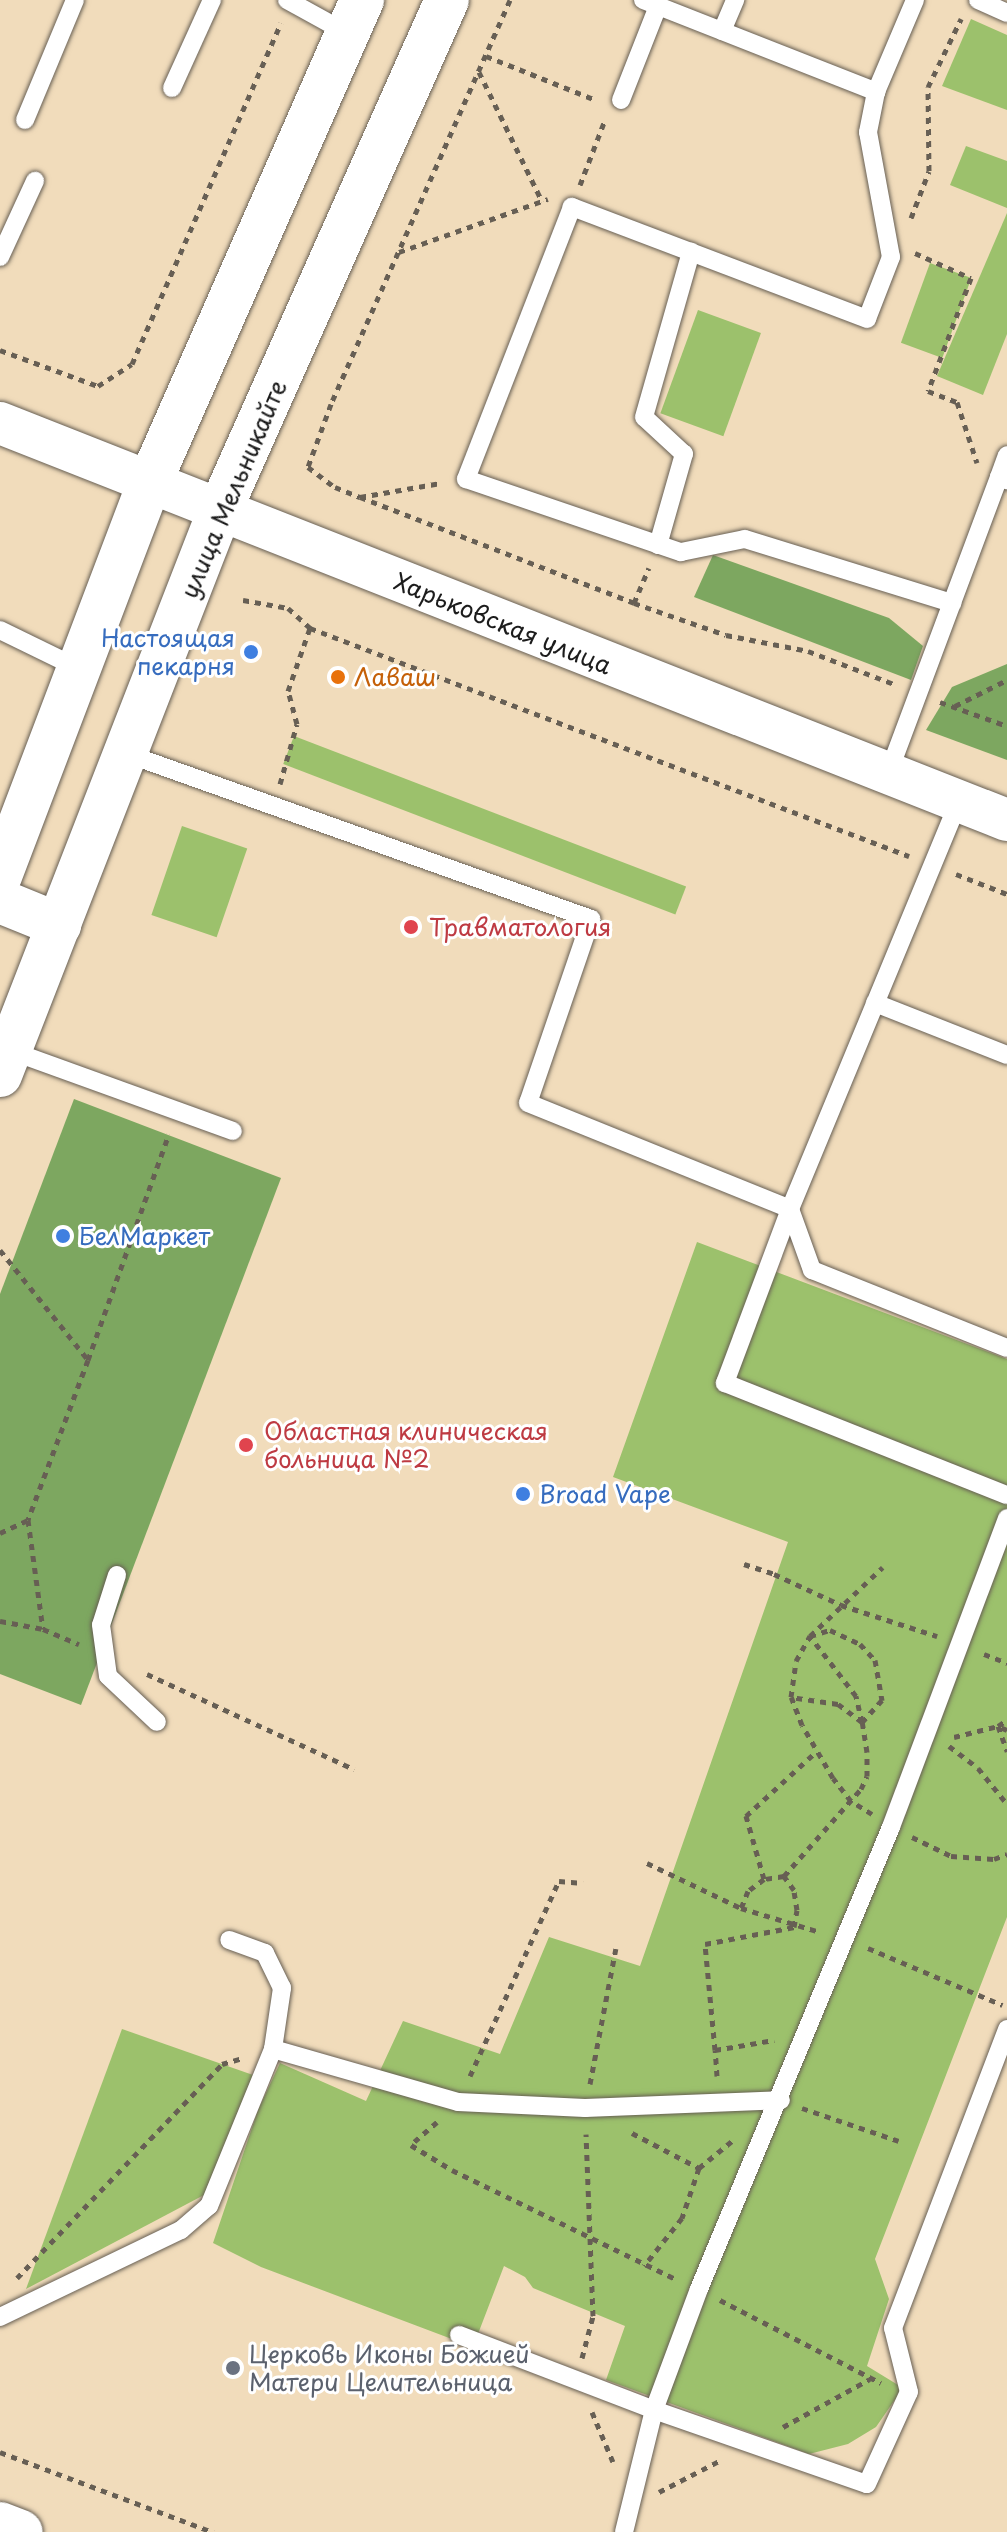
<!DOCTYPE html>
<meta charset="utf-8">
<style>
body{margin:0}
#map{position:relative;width:1007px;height:2532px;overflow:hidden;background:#f1dcbb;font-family:"Playpen Sans",sans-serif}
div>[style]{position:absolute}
.green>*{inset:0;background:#9cc16c;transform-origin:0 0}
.forest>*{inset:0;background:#7da760}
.path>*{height:5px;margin-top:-2.5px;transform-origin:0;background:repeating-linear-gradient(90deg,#675f54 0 6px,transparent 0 12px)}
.roads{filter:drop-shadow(0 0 2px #675f54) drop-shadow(0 0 2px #675f54)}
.service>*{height:18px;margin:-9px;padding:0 9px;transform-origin:9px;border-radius:9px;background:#fff}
.tertiary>*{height:42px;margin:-21px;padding:0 21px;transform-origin:21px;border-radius:21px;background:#fff}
.secondary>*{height:44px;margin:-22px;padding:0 22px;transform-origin:22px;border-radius:22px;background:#fff}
.dots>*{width:22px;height:22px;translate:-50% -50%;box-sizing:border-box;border:4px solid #fff;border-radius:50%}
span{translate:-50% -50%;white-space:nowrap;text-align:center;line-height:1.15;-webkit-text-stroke:6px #fff;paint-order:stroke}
.street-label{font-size:24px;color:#1c1c1c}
.shop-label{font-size:24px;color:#366cbe}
.right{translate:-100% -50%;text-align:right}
.left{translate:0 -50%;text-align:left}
.food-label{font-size:24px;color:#c56008}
.health-label{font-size:24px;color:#be3a42}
.worship-label{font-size:24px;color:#5b616d}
</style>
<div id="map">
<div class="green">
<i style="clip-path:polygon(971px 19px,1007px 35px,1007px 110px,942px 86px)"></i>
<i style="clip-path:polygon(966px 146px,1007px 161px,1007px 208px,950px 185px)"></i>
<i style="clip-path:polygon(1007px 213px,1007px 334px,983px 395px,937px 376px)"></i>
<i style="left:930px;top:263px;width:44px;height:85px;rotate:20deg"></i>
<i style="left:698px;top:310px;width:67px;height:110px;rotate:20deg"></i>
<i style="left:294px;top:736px;width:420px;height:30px;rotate:21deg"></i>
<i style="left:182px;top:826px;width:69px;height:94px;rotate:19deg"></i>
<i style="clip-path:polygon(697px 1242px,1007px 1359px,1007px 1917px,875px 2259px,889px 2299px,867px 2366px,903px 2388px,876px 2427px,848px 2444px,809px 2454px,606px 2380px,625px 2326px,533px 2288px,525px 2277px,504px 2266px,473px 2347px,261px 2267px,213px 2243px,258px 2110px,280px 2063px,366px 2101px,403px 2021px,500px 2054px,549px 1937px,640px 1966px,788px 1542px,613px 1477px)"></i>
<i style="clip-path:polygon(122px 2029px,253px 2075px,204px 2195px,26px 2289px)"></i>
</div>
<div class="forest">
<i style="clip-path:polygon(713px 555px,889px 618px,923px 646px,911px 680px,694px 597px)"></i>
<i style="clip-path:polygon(1007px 664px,1007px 760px,926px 730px,952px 687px)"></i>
<i style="clip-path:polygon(74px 1099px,281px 1178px,81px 1705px,0 1674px,0 1294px)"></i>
</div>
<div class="path">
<i style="left:510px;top:0;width:442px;rotate:113.9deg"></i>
<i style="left:331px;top:404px;width:67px;rotate:110.1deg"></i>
<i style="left:308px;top:467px;width:34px;rotate:37deg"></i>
<i style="left:335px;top:487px;width:27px;rotate:22deg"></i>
<i style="left:360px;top:497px;width:294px;rotate:21.1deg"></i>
<i style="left:634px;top:603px;width:97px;rotate:19.2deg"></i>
<i style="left:726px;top:635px;width:84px;rotate:11deg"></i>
<i style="left:808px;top:651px;width:92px;rotate:21deg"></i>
<i style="left:486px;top:56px;width:118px;rotate:21.8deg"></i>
<i style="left:479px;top:72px;width:144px;rotate:64deg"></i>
<i style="left:580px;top:185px;width:70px;rotate:-69deg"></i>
<i style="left:911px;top:218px;width:50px;rotate:-69deg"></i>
<i style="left:929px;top:171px;width:84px;rotate:-90.7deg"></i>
<i style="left:928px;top:87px;width:76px;rotate:-64.1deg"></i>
<i style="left:399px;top:252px;width:158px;rotate:-19.6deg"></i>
<i style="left:915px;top:253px;width:61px;rotate:24.1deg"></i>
<i style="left:971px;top:278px;width:121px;rotate:110.8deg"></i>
<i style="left:928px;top:391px;width:31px;rotate:21deg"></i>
<i style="left:957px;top:402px;width:64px;rotate:71.8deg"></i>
<i style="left:0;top:350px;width:104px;rotate:20.2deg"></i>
<i style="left:98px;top:386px;width:40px;rotate:-32.9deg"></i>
<i style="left:132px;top:364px;width:372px;rotate:-66.4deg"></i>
<i style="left:360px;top:497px;width:82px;rotate:-9.8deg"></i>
<i style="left:243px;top:600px;width:46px;rotate:10.1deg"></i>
<i style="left:288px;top:608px;width:30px;rotate:42deg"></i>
<i style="left:310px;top:628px;width:641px;rotate:20.84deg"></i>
<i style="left:634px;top:603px;width:38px;rotate:-67deg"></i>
<i style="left:940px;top:702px;width:71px;rotate:19.7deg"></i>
<i style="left:955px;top:706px;width:58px;rotate:-26.6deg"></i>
<i style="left:280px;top:784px;width:62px;rotate:-74.2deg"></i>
<i style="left:297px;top:724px;width:34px;rotate:-105deg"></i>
<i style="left:288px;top:691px;width:67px;rotate:-70.8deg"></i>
<i style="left:956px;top:874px;width:55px;rotate:21.4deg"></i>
<i style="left:0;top:1250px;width:141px;rotate:51.3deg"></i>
<i style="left:88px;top:1360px;width:171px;rotate:110.6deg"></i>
<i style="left:28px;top:1520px;width:110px;rotate:82.2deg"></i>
<i style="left:88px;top:1360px;width:240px;rotate:-70.3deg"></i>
<i style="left:0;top:1533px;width:31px;rotate:-25deg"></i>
<i style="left:744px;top:1564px;width:32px;rotate:18deg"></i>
<i style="left:774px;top:1574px;width:74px;rotate:24.8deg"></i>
<i style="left:841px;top:1605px;width:101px;rotate:17.9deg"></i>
<i style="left:0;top:1621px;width:44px;rotate:10.5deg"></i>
<i style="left:43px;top:1629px;width:39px;rotate:23deg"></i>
<i style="left:984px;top:1654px;width:25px;rotate:21deg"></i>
<i style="left:147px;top:1674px;width:228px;rotate:24.7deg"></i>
<i style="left:1007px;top:1730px;width:10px;rotate:-156deg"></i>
<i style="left:998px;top:1726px;width:27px;rotate:70deg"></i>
<i style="left:954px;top:1737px;width:45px;rotate:-14deg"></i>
<i style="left:998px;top:1726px;width:11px;rotate:-34deg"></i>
<i style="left:949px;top:1746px;width:36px;rotate:37deg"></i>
<i style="left:978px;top:1768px;width:46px;rotate:51.1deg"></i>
<i style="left:872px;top:1814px;width:25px;rotate:-148deg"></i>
<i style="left:851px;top:1801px;width:29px;rotate:-128deg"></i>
<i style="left:833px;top:1778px;width:61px;rotate:-120.3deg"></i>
<i style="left:802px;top:1725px;width:30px;rotate:-111deg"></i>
<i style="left:791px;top:1697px;width:36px;rotate:-82deg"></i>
<i style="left:796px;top:1661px;width:29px;rotate:-61deg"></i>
<i style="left:810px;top:1636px;width:100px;rotate:-43.4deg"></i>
<i style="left:912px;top:1837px;width:43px;rotate:26deg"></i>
<i style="left:951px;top:1856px;width:43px;rotate:4deg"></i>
<i style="left:994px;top:1859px;width:14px;rotate:-21deg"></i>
<i style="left:647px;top:1863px;width:104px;rotate:25.6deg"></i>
<i style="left:741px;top:1908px;width:83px;rotate:16.9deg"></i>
<i style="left:784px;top:1876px;width:116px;rotate:-48.5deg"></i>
<i style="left:861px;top:1789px;width:14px;rotate:-65deg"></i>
<i style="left:867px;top:1776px;width:24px;rotate:-90deg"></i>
<i style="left:867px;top:1752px;width:30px;rotate:-99deg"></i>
<i style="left:862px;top:1722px;width:27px;rotate:-103deg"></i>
<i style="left:856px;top:1696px;width:76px;rotate:-127.5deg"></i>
<i style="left:810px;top:1636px;width:21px;rotate:-17deg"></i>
<i style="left:830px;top:1630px;width:33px;rotate:25deg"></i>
<i style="left:860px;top:1644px;width:22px;rotate:47deg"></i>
<i style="left:875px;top:1660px;width:41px;rotate:80.1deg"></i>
<i style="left:882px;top:1700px;width:30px;rotate:132deg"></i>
<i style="left:862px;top:1722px;width:30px;rotate:-143deg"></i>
<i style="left:838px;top:1704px;width:48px;rotate:-171.5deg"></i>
<i style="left:764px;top:1879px;width:66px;rotate:-105.9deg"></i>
<i style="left:746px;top:1816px;width:96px;rotate:-42.5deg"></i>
<i style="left:868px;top:1948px;width:146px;rotate:23deg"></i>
<i style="left:715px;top:2050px;width:106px;rotate:-95.4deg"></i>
<i style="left:705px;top:1944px;width:91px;rotate:-10.8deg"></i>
<i style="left:794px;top:1927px;width:17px;rotate:-80deg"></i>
<i style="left:797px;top:1910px;width:20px;rotate:-99deg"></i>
<i style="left:794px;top:1890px;width:17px;rotate:-126deg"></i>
<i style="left:784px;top:1876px;width:20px;rotate:171deg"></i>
<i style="left:764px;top:1879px;width:20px;rotate:143deg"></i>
<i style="left:748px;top:1891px;width:18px;rotate:112deg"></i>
<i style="left:470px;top:2076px;width:214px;rotate:-65.5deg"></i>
<i style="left:559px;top:1881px;width:24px;rotate:5deg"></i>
<i style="left:717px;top:2076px;width:26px;rotate:-94deg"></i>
<i style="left:715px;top:2050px;width:60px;rotate:-9.6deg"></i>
<i style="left:590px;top:2084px;width:138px;rotate:-79.2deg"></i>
<i style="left:802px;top:2108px;width:102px;rotate:18.8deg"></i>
<i style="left:437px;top:2122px;width:35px;rotate:139deg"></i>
<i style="left:411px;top:2145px;width:48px;rotate:31.4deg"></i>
<i style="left:452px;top:2170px;width:251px;rotate:26deg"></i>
<i style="left:632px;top:2133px;width:76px;rotate:27.6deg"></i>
<i style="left:699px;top:2168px;width:53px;rotate:108.8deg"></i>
<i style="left:682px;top:2218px;width:61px;rotate:128.4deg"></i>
<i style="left:699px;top:2168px;width:43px;rotate:-39.3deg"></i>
<i style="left:17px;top:2278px;width:296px;rotate:-46.2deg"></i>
<i style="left:222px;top:2064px;width:22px;rotate:-16deg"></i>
<i style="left:720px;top:2300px;width:181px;rotate:27.3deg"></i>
<i style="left:582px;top:2358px;width:43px;rotate:-75.3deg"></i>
<i style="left:593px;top:2316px;width:182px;rotate:-92.2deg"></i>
<i style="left:592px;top:2412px;width:54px;rotate:67.2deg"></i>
<i style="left:783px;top:2427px;width:99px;rotate:-28.9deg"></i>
<i style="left:0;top:2452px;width:228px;rotate:20.6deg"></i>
<i style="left:659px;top:2492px;width:70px;rotate:-27.3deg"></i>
</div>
<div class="roads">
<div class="service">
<i style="left:287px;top:0;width:68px;rotate:28.8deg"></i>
<i style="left:643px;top:0;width:251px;rotate:21.5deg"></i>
<i style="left:915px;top:0;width:100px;rotate:113deg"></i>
<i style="left:876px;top:92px;width:41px;rotate:101.3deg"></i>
<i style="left:868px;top:132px;width:127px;rotate:79.6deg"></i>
<i style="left:891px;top:257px;width:66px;rotate:111.2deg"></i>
<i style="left:867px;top:319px;width:316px;rotate:-159.2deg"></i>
<i style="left:572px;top:207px;width:292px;rotate:111.3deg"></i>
<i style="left:466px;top:479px;width:227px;rotate:18.8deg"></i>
<i style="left:681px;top:552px;width:65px;rotate:-11.5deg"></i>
<i style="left:745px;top:539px;width:217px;rotate:17.2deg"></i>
<i style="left:978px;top:0;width:32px;rotate:24deg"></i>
<i style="left:722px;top:31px;width:34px;rotate:-67deg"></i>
<i style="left:172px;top:88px;width:97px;rotate:-65.6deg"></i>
<i style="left:621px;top:100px;width:101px;rotate:-68.5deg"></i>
<i style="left:25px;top:120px;width:130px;rotate:-67.4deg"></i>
<i style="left:0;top:257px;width:84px;rotate:-65.3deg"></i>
<i style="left:999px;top:477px;width:23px;rotate:-70deg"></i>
<i style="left:658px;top:545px;width:95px;rotate:-74.1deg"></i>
<i style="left:684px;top:454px;width:54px;rotate:-137.2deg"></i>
<i style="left:644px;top:417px;width:172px;rotate:-74.1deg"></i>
<i style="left:0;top:630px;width:87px;rotate:26deg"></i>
<i style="left:125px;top:753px;width:495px;rotate:19.6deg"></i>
<i style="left:591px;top:919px;width:194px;rotate:108.9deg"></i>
<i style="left:528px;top:1103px;width:283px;rotate:22deg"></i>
<i style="left:790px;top:1209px;width:65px;rotate:70.2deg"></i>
<i style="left:812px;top:1270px;width:210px;rotate:21.8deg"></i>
<i style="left:888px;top:774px;width:317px;rotate:-69.5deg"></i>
<i style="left:999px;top:477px;width:9px;rotate:21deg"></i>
<i style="left:959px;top:801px;width:442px;rotate:112.5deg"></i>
<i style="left:790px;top:1209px;width:186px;rotate:110.5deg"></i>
<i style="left:725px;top:1383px;width:303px;rotate:21.7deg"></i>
<i style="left:875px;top:1003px;width:142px;rotate:21.5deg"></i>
<i style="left:9px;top:1050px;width:238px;rotate:19.9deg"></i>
<i style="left:117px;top:1575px;width:52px;rotate:107.7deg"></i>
<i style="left:101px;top:1625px;width:51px;rotate:82.2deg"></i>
<i style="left:108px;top:1676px;width:67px;rotate:43.2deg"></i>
<i style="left:273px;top:2049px;width:192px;rotate:16deg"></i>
<i style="left:458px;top:2102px;width:127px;rotate:2.7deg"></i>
<i style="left:585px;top:2108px;width:196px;rotate:-2.3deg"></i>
<i style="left:0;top:2317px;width:201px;rotate:-25.7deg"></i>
<i style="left:181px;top:2230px;width:37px;rotate:-41deg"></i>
<i style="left:209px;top:2206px;width:170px;rotate:-67.8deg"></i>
<i style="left:273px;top:2049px;width:62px;rotate:-81.6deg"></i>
<i style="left:282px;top:1988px;width:39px;rotate:-116deg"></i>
<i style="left:265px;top:1953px;width:38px;rotate:-160deg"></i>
<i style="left:459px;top:2335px;width:209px;rotate:21deg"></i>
<i style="left:654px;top:2410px;width:225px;rotate:19.2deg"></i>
<i style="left:867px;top:2484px;width:101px;rotate:-65.5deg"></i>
<i style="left:909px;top:2392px;width:66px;rotate:-104deg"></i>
<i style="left:893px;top:2328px;width:320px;rotate:-69.1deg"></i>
<i style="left:624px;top:2532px;width:126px;rotate:-76.2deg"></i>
<i style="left:654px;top:2410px;width:129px;rotate:-69.6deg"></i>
<i style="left:699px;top:2289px;width:500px;rotate:-67.43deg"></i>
<i style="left:891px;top:1827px;width:330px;rotate:-69.4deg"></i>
</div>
<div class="tertiary">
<i style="left:0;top:423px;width:1082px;rotate:21.52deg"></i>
</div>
<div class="secondary">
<i style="left:0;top:876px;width:422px;rotate:-69.2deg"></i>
<i style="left:150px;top:482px;width:527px;rotate:-66.26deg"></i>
<i style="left:0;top:901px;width:64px;rotate:22.1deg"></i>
<i style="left:0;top:1075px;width:606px;rotate:-68.73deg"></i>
<i style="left:220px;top:510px;width:558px;rotate:-66.01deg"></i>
<i style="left:0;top:2524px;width:22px;rotate:21deg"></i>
</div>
</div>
<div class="dots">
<i style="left:251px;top:652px;background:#3f7fe0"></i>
<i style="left:338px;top:677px;background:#e8710a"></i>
<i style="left:411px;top:927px;background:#e0444e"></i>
<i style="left:63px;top:1236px;background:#3f7fe0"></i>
<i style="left:246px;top:1445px;background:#e0444e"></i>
<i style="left:523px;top:1494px;background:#3f7fe0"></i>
<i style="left:233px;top:2368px;background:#6b7280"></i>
</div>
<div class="street-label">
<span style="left:233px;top:489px;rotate:-67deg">улица Мельникайте</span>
<span style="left:503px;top:623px;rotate:22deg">Харьковская улица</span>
</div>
<div class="shop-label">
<span class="right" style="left:235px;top:652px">Настоящая<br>пекарня</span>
<span class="left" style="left:79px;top:1236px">БелМаркет</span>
<span class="left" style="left:539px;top:1494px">Broad Vape</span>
</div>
<div class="food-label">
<span class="left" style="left:354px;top:677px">Лаваш</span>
</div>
<div class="health-label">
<span class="left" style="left:429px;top:927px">Травматология</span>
<span class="left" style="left:264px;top:1445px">Областная клиническая<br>больница №2</span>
</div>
<div class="worship-label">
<span class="left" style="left:249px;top:2368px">Церковь Иконы Божией<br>Матери Целительница</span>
</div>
</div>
